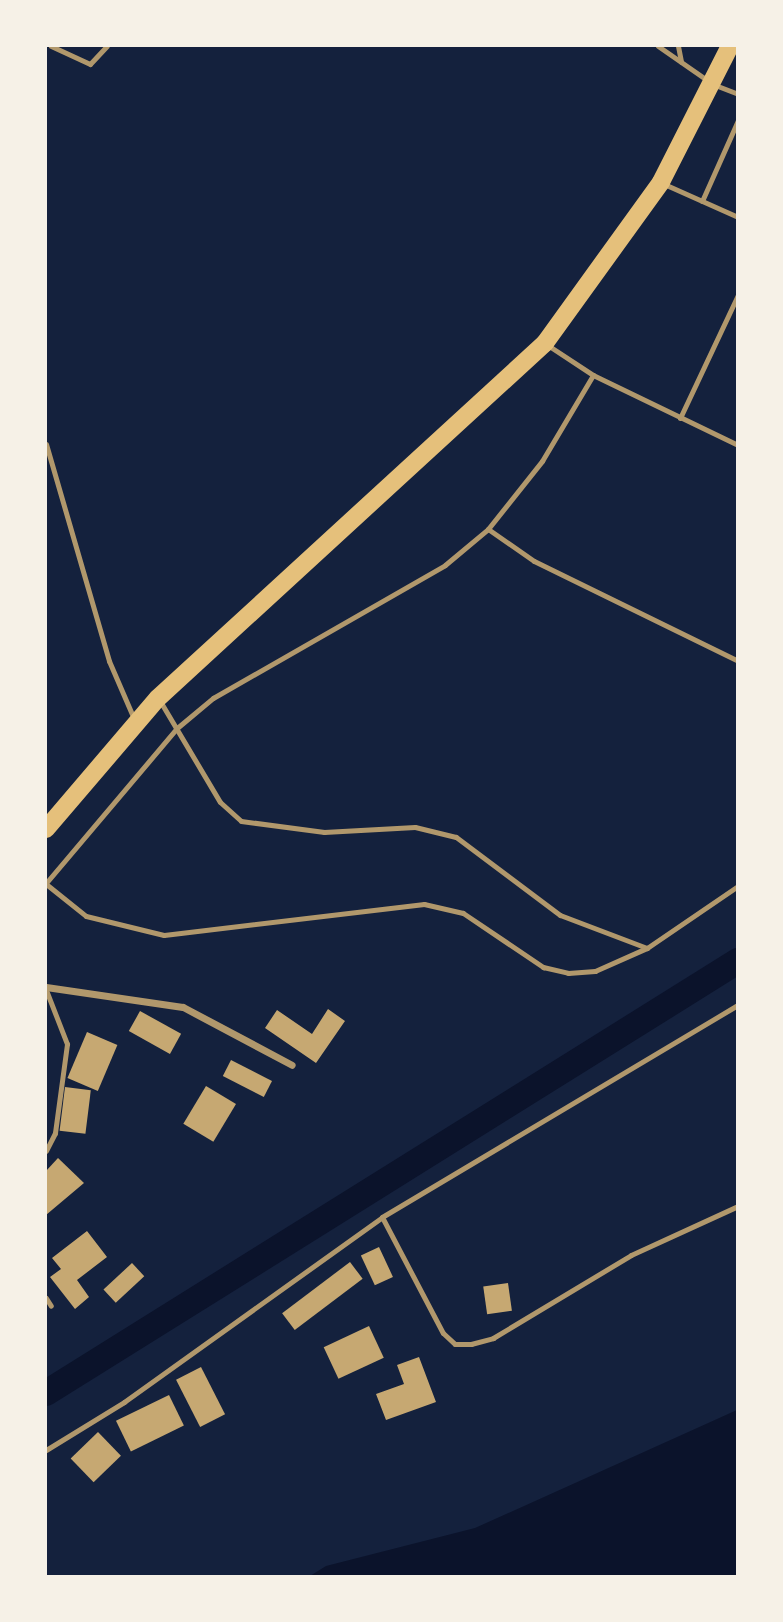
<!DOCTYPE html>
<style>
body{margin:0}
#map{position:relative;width:783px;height:1622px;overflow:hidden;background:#14213d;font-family:"IBM Plex Sans",sans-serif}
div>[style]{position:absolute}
.water>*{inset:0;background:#0b132b}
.canal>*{height:26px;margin:-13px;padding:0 13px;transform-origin:13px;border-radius:13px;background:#0b132b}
.building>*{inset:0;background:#c6a872;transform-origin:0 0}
.service>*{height:5px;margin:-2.5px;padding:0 2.5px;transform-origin:2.5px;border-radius:2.5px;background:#b1986c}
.minor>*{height:7px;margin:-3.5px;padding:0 3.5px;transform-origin:3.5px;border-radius:3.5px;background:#b1986c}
.trunk>*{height:18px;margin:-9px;padding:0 9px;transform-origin:9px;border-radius:9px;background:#e5c07b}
span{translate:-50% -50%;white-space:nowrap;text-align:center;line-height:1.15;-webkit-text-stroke:5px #f6f1e7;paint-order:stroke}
.frame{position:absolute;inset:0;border:47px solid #f6f1e7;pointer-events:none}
</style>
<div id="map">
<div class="water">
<i style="clip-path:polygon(737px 1410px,737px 1576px,310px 1576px,326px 1566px,475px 1528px)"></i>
</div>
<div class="canal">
<i style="left:46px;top:1393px;width:816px;rotate:-31.98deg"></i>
</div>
<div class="building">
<i style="clip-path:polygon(328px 1009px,345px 1021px,316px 1063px,265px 1028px,277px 1010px,312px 1034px)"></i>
<i style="left:140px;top:1011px;width:47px;height:23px;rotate:29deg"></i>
<i style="left:87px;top:1032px;width:33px;height:50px;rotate:23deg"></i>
<i style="left:231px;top:1060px;width:46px;height:18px;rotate:27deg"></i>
<i style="left:206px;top:1086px;width:35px;height:44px;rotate:31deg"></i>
<i style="left:65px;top:1087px;width:26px;height:44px;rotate:7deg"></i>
<i style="clip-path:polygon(58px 1158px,84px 1183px,46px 1215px,46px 1171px)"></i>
<i style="clip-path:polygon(87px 1231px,107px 1257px,77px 1280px,89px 1297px,75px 1309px,50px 1277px,61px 1269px,52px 1258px)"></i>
<i style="left:379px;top:1247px;width:33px;height:20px;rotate:65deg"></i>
<i style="left:350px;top:1262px;width:21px;height:85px;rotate:53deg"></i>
<i style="left:132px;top:1263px;width:18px;height:39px;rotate:47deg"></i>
<i style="left:508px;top:1283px;width:28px;height:25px;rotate:82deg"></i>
<i style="left:369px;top:1326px;width:35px;height:50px;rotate:65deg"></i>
<i style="clip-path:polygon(419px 1357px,436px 1402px,386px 1420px,376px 1394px,404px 1384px,397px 1365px)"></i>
<i style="left:201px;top:1367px;width:53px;height:28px;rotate:63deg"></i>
<i style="left:169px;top:1395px;width:34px;height:59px;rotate:64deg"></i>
<i style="left:98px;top:1432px;width:33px;height:38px;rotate:46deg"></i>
</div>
<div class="service">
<i style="left:51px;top:46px;width:43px;rotate:24.8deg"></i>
<i style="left:90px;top:64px;width:25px;rotate:-47deg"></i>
<i style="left:658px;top:46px;width:60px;rotate:34.8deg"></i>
<i style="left:678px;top:46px;width:16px;rotate:79deg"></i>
<i style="left:715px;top:85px;width:25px;rotate:21deg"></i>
<i style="left:664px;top:184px;width:81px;rotate:24deg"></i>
<i style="left:702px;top:201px;width:89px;rotate:-66deg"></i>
<i style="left:549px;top:346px;width:53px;rotate:33.4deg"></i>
<i style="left:593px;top:375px;width:161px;rotate:25.8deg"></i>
<i style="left:680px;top:418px;width:136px;rotate:-64.8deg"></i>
<i style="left:46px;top:444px;width:226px;rotate:73.8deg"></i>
<i style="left:109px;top:661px;width:65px;rotate:66.6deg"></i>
<i style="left:488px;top:529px;width:56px;rotate:34.8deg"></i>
<i style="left:534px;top:561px;width:227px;rotate:26.1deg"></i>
<i style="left:160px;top:701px;width:117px;rotate:59.3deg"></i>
<i style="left:220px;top:802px;width:28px;rotate:42deg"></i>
<i style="left:241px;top:821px;width:84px;rotate:7.5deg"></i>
<i style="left:324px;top:832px;width:91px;rotate:-3.1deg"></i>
<i style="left:415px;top:827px;width:42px;rotate:13.7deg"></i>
<i style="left:456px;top:837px;width:130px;rotate:36.9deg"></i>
<i style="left:560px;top:915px;width:93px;rotate:20.8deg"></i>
<i style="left:647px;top:948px;width:110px;rotate:-34.3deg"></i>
<i style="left:46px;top:883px;width:203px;rotate:-49.8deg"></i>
<i style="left:177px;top:728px;width:47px;rotate:-39.8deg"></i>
<i style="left:213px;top:698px;width:267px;rotate:-29.8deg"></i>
<i style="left:445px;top:565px;width:56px;rotate:-39.9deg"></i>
<i style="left:488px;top:529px;width:87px;rotate:-51.5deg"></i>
<i style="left:542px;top:461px;width:100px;rotate:-59.3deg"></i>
<i style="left:46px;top:884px;width:51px;rotate:38.7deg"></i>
<i style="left:86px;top:916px;width:80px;rotate:13.7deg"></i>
<i style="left:164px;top:935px;width:262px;rotate:-6.8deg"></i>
<i style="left:424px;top:904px;width:40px;rotate:13deg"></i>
<i style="left:463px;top:913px;width:97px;rotate:34deg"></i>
<i style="left:543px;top:967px;width:26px;rotate:13deg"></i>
<i style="left:568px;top:973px;width:27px;rotate:-4deg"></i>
<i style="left:595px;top:971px;width:57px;rotate:-23.9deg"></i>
<i style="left:46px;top:990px;width:58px;rotate:68.7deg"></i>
<i style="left:67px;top:1044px;width:90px;rotate:97.7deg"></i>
<i style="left:55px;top:1133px;width:20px;rotate:117deg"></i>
<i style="left:382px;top:1217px;width:131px;rotate:62.3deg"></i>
<i style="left:443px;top:1333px;width:16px;rotate:43deg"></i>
<i style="left:455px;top:1344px;width:16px"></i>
<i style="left:471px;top:1344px;width:23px;rotate:-15deg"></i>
<i style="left:493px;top:1338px;width:161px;rotate:-31deg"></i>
<i style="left:631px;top:1255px;width:118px;rotate:-24.6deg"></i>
<i style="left:46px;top:1298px;width:9px;rotate:58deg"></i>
<i style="left:46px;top:1450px;width:92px;rotate:-31.6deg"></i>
<i style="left:124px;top:1402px;width:317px;rotate:-35.6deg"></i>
<i style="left:382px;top:1217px;width:414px;rotate:-30.8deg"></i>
</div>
<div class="minor">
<i style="left:46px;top:987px;width:138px;rotate:8.3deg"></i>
<i style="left:183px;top:1007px;width:123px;rotate:28deg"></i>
</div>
<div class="trunk">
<i style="left:46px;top:829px;width:172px;rotate:-49.5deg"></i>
<i style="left:158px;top:698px;width:525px;rotate:-42.53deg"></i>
<i style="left:545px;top:343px;width:198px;rotate:-54.2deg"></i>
<i style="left:661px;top:182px;width:153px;rotate:-63.1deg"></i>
</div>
<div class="frame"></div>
</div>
